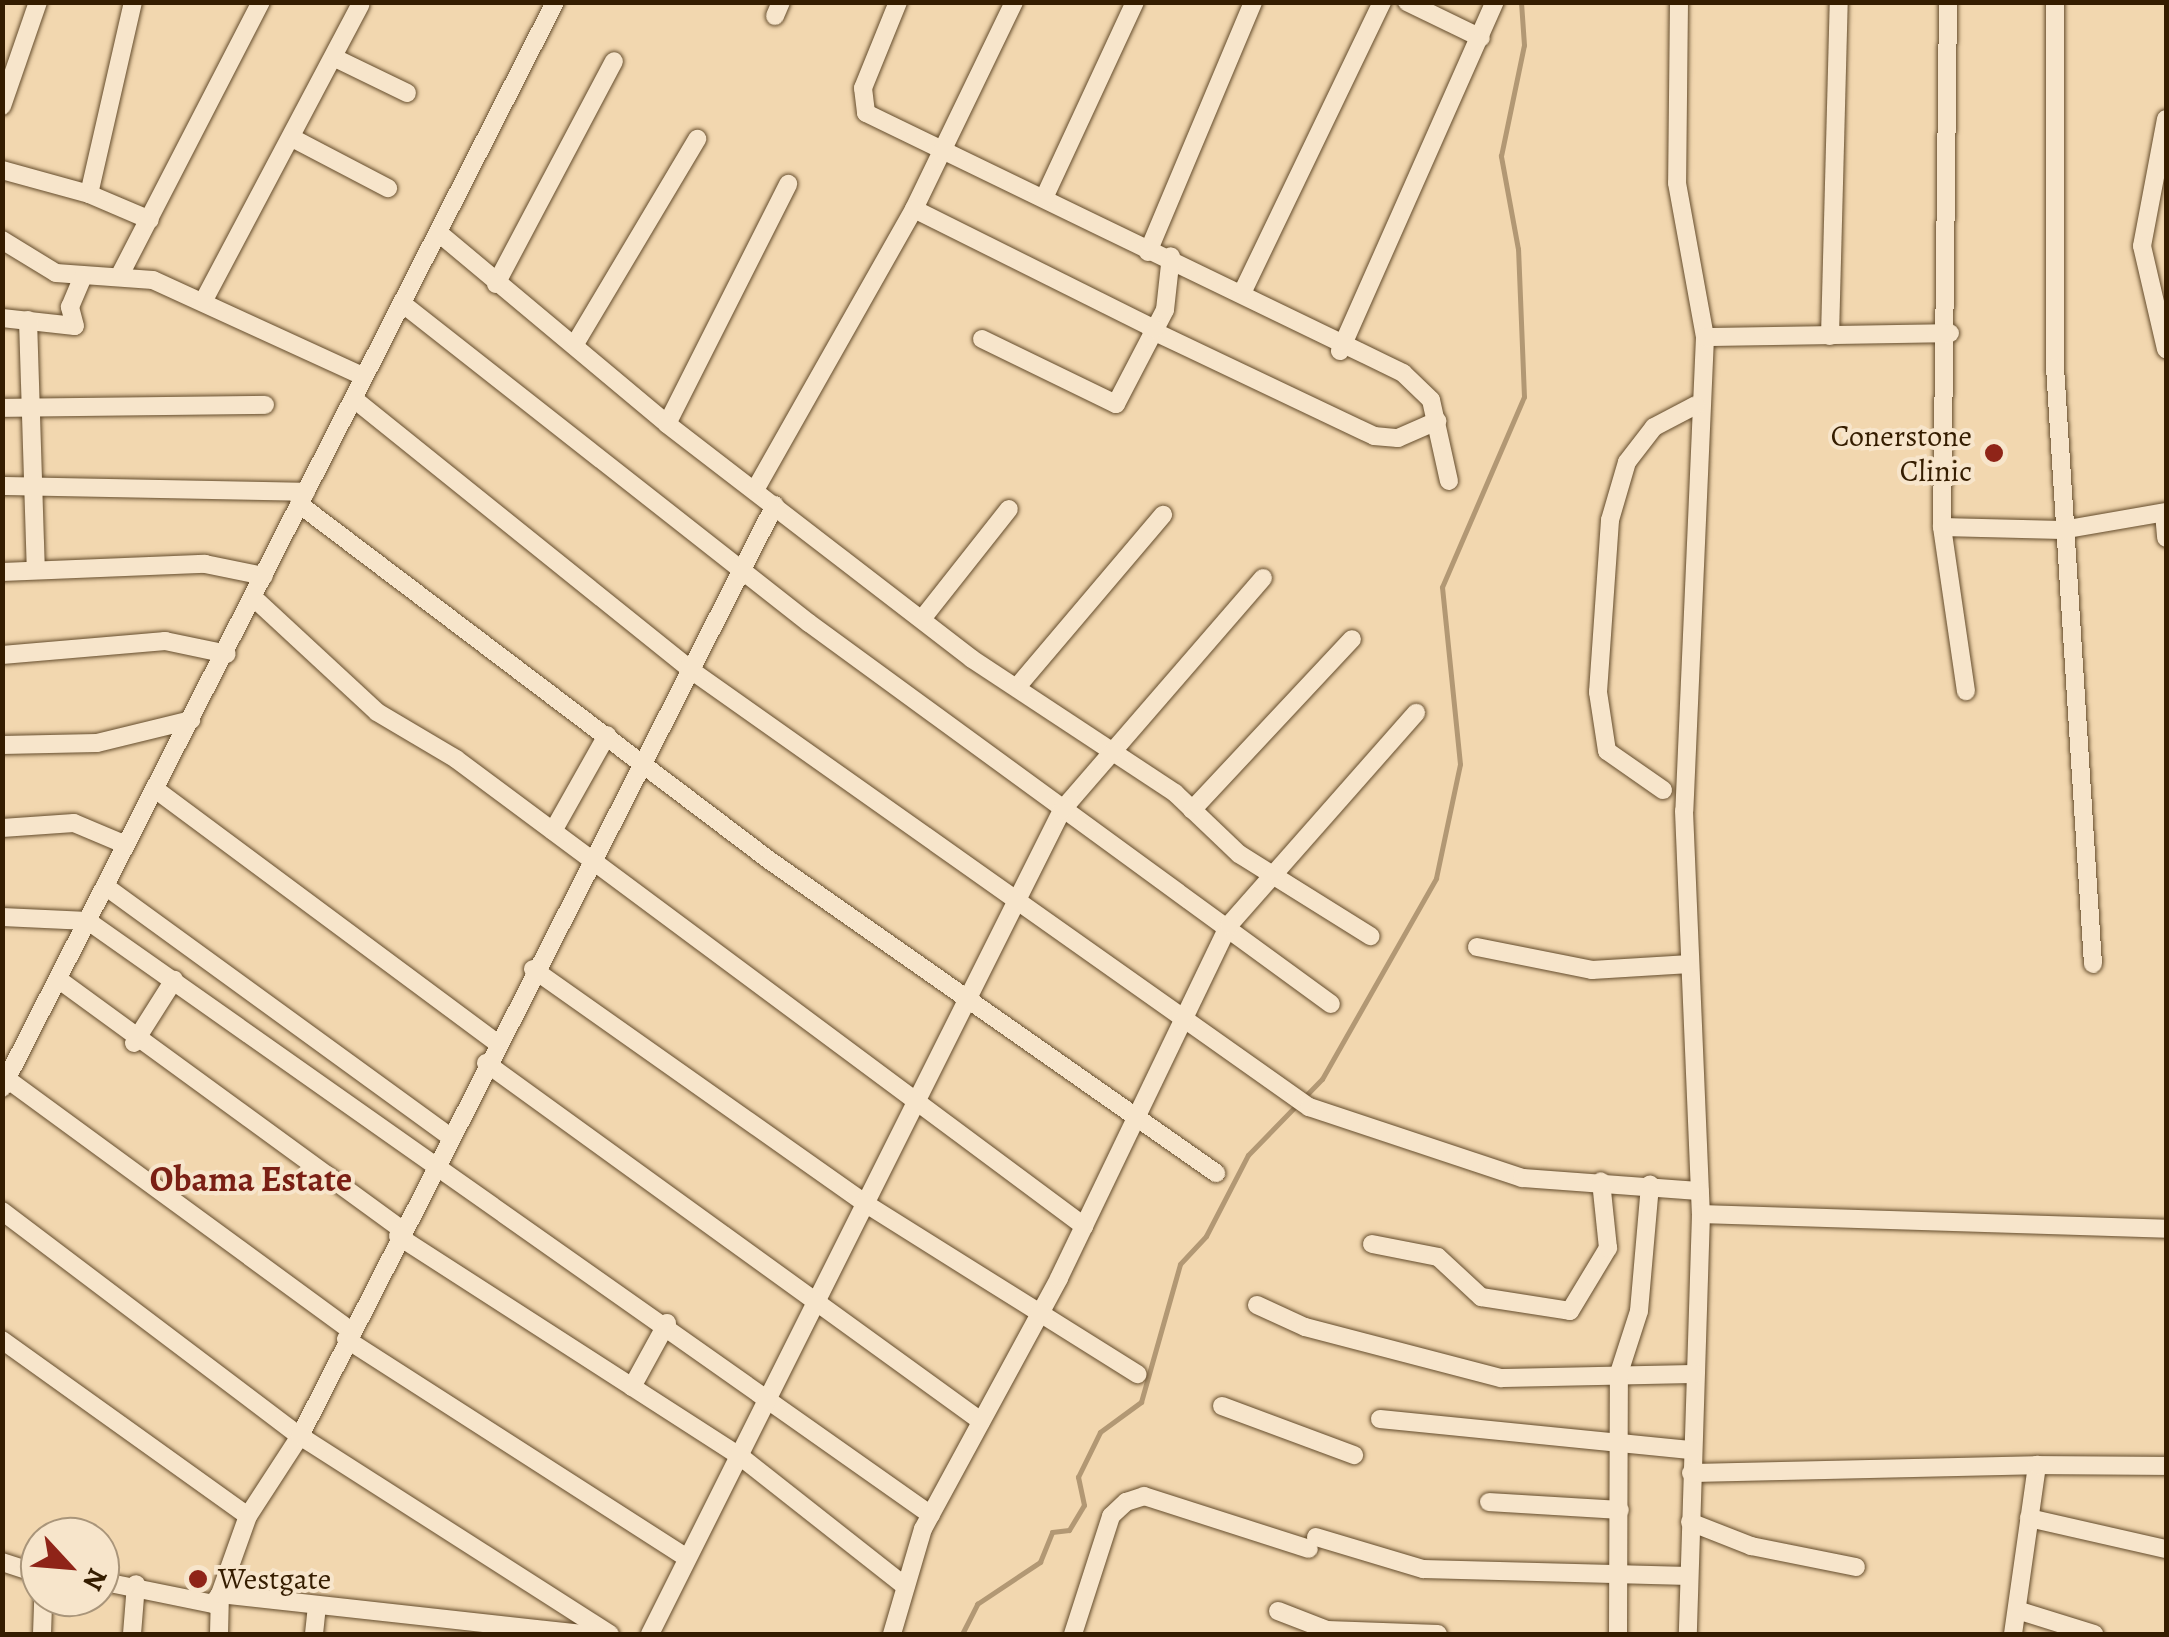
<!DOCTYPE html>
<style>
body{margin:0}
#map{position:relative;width:2169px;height:1637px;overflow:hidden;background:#f2d7af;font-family:Alegreya,serif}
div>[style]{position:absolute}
.stream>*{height:5px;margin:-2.5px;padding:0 2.5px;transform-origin:2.5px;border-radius:2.5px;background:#b29874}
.roads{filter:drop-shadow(0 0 2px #644c2c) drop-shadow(0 0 2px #644c2c)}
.street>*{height:18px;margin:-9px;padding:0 9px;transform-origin:9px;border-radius:9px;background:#f7e5cb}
.dots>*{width:28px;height:28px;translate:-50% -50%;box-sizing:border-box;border:5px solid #f7e5cb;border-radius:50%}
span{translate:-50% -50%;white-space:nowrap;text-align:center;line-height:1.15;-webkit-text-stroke:8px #f7e5cb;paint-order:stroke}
.poi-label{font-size:30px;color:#351d00}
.right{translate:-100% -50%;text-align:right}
.left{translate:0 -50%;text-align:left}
.quarter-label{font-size:35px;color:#7a1f14;font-weight:700}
.frame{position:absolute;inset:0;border:5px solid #351d00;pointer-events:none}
.north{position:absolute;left:20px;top:1517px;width:100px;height:100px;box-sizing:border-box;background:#f7e5cb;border:2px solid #a9957a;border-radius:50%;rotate:116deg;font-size:28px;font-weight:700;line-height:40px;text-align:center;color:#351d00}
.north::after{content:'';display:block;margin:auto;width:35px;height:45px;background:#8f2418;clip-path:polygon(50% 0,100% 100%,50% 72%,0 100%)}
</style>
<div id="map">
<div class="stream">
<i style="left:962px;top:1634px;width:34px;rotate:-63deg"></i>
<i style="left:977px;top:1604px;width:76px;rotate:-33.7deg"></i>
<i style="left:1040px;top:1562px;width:32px;rotate:-68deg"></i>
<i style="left:1052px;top:1532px;width:17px;rotate:-7deg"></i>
<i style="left:1069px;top:1530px;width:29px;rotate:-59deg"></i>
<i style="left:1084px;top:1505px;width:29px;rotate:-102deg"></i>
<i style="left:1078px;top:1477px;width:50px;rotate:-63.9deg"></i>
<i style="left:1100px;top:1432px;width:51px;rotate:-36.2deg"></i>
<i style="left:1141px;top:1402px;width:143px;rotate:-74.2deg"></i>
<i style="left:1180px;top:1264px;width:38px;rotate:-47deg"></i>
<i style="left:1206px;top:1236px;width:91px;rotate:-62.6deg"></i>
<i style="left:1248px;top:1155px;width:106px;rotate:-45.8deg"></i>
<i style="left:1322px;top:1079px;width:231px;rotate:-60.4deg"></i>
<i style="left:1436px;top:878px;width:116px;rotate:-78.1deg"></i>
<i style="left:1460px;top:764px;width:178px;rotate:-95.8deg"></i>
<i style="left:1442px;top:587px;width:207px;rotate:-66.7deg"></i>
<i style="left:1524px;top:397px;width:148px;rotate:-92.3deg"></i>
<i style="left:1518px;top:249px;width:95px;rotate:-100.4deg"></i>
<i style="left:1501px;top:156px;width:113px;rotate:-78.3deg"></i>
<i style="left:1524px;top:45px;width:43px;rotate:-94deg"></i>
</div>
<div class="roads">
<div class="street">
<i style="left:898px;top:2px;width:93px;rotate:112.1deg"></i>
<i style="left:863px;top:88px;width:25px;rotate:83deg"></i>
<i style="left:866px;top:113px;width:597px;rotate:25.83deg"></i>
<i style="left:1403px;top:373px;width:39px;rotate:44deg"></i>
<i style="left:1431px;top:400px;width:83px;rotate:77.5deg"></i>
<i style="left:1407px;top:2px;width:82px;rotate:25.9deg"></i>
<i style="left:1679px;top:2px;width:181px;rotate:90.6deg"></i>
<i style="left:1677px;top:183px;width:157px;rotate:79.7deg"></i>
<i style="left:1705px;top:337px;width:474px;rotate:92.5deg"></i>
<i style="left:1684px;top:811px;width:403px;rotate:87.6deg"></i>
<i style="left:1701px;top:1214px;width:420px;rotate:91.8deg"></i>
<i style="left:1948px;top:2px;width:525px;rotate:90.65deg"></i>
<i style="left:1942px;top:527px;width:166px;rotate:81.7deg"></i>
<i style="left:2055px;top:2px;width:365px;rotate:90deg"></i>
<i style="left:2055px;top:367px;width:598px;rotate:86.36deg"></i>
<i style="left:775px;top:16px;width:15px;rotate:-67deg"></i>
<i style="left:335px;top:58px;width:80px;rotate:25.9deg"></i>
<i style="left:2px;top:106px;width:110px;rotate:-70.9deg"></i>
<i style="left:2166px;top:119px;width:129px;rotate:100.7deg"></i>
<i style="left:2142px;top:246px;width:106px;rotate:76.9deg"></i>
<i style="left:296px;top:140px;width:104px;rotate:27.6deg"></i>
<i style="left:2px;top:170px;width:90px;rotate:15.4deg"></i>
<i style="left:89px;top:194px;width:197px;rotate:-77.1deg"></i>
<i style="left:89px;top:194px;width:66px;rotate:23.1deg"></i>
<i style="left:1044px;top:198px;width:216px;rotate:-65.1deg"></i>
<i style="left:914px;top:209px;width:230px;rotate:-64.2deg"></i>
<i style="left:440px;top:234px;width:296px;rotate:39.9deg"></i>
<i style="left:667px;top:424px;width:385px;rotate:37.6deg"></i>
<i style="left:972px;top:659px;width:243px;rotate:33.4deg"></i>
<i style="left:1175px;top:793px;width:88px;rotate:43.6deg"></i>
<i style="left:1239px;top:854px;width:155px;rotate:32deg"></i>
<i style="left:2px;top:240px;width:63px;rotate:31.4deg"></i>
<i style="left:56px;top:273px;width:97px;rotate:4.1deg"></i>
<i style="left:153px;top:280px;width:226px;rotate:24.6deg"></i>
<i style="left:1148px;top:252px;width:271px;rotate:-67.2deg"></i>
<i style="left:121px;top:273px;width:305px;rotate:-62.7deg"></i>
<i style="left:496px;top:284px;width:252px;rotate:-62.1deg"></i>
<i style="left:1243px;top:291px;width:321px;rotate:-64.3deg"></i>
<i style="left:204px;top:300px;width:334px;rotate:-62.1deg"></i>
<i style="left:403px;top:304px;width:516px;rotate:38.16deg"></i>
<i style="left:809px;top:623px;width:646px;rotate:36.13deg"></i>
<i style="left:2px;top:318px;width:73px;rotate:6.3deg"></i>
<i style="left:75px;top:326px;width:20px;rotate:-105deg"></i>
<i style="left:70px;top:307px;width:30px;rotate:-67deg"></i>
<i style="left:28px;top:320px;width:250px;rotate:88.2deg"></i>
<i style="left:1151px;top:330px;width:247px;rotate:25.4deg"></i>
<i style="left:1374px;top:436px;width:24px;rotate:5deg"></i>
<i style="left:1398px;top:438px;width:43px;rotate:-23.6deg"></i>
<i style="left:1830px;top:336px;width:334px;rotate:-88.5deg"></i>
<i style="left:1705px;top:337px;width:245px;rotate:-0.9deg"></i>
<i style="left:982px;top:339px;width:149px;rotate:25.9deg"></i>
<i style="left:1116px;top:404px;width:106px;rotate:-62.5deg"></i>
<i style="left:1165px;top:310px;width:54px;rotate:-83.7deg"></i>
<i style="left:575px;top:344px;width:239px;rotate:-59.2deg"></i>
<i style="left:1340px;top:351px;width:382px;rotate:-66.1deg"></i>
<i style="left:354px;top:399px;width:429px;rotate:38.8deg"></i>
<i style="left:688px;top:668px;width:761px;rotate:35.26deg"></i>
<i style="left:1309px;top:1107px;width:225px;rotate:18.4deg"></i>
<i style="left:1522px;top:1178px;width:178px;rotate:4.2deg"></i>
<i style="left:2px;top:408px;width:263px;rotate:-0.7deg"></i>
<i style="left:667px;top:424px;width:269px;rotate:-63.2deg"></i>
<i style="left:2px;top:486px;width:304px;rotate:1.1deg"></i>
<i style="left:755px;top:490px;width:323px;rotate:-60.5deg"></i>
<i style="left:914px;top:209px;width:269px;rotate:26.5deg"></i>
<i style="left:299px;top:504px;width:590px;rotate:37.14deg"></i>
<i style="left:769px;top:860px;width:546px;rotate:35deg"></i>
<i style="left:2164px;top:513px;width:25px;rotate:85deg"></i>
<i style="left:1942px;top:527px;width:120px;rotate:1.4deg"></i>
<i style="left:2062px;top:530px;width:106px;rotate:-9.8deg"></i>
<i style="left:2px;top:572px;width:203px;rotate:-2.3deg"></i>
<i style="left:205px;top:564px;width:60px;rotate:11.5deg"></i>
<i style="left:255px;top:599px;width:166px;rotate:42.8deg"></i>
<i style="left:377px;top:712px;width:92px;rotate:30.7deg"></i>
<i style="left:456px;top:759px;width:783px;rotate:36.64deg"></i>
<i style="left:922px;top:619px;width:140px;rotate:-51.7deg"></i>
<i style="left:2px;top:655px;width:164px;rotate:-4.9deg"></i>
<i style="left:165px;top:641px;width:63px;rotate:11.8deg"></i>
<i style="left:1017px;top:687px;width:226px;rotate:-49.7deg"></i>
<i style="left:2px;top:745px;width:95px;rotate:-1.2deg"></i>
<i style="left:97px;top:743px;width:97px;rotate:-13.7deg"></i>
<i style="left:155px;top:789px;width:425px;rotate:36.6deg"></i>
<i style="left:1663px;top:790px;width:68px;rotate:-145.1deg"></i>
<i style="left:1607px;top:751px;width:60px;rotate:-98.7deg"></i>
<i style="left:1598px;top:692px;width:172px;rotate:-86deg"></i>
<i style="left:1610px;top:520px;width:60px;rotate:-73.7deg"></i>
<i style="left:1627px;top:462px;width:44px;rotate:-52.4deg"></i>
<i style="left:1654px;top:427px;width:47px;rotate:-27.6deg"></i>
<i style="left:1192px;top:810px;width:234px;rotate:-46.9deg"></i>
<i style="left:2px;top:828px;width:72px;rotate:-4deg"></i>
<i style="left:74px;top:823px;width:56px;rotate:22.9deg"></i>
<i style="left:553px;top:831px;width:110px;rotate:-60.6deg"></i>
<i style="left:105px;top:886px;width:424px;rotate:36deg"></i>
<i style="left:2px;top:917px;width:86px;rotate:2.7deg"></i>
<i style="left:88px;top:921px;width:1031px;rotate:35.17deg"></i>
<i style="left:1477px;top:947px;width:117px;rotate:11.3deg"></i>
<i style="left:1592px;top:970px;width:98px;rotate:-3.5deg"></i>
<i style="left:533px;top:969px;width:404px;rotate:35.2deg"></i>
<i style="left:863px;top:1202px;width:324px;rotate:32.1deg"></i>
<i style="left:58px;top:979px;width:424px;rotate:36.1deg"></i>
<i style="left:134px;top:1043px;width:75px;rotate:-57.6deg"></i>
<i style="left:486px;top:1063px;width:611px;rotate:35.88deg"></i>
<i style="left:7px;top:1079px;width:425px;rotate:36.2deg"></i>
<i style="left:2px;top:1088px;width:1219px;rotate:-63.01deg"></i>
<i style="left:2px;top:1211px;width:373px;rotate:37.1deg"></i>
<i style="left:300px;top:1436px;width:368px;rotate:32.6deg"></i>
<i style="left:1701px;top:1214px;width:465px;rotate:1.8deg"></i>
<i style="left:398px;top:1236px;width:408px;rotate:32.8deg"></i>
<i style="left:741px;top:1457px;width:209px;rotate:38.2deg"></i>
<i style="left:1372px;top:1244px;width:67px;rotate:11.1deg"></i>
<i style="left:1438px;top:1257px;width:59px;rotate:42.9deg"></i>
<i style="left:1481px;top:1297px;width:90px;rotate:8.9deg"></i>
<i style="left:1570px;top:1311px;width:74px;rotate:-58.9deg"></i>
<i style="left:1608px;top:1248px;width:67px;rotate:-96deg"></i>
<i style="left:1257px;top:1305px;width:53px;rotate:24.6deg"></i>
<i style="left:1305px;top:1327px;width:203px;rotate:14.6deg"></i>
<i style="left:1501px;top:1378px;width:194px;rotate:-1.2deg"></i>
<i style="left:346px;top:1339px;width:400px;rotate:32.7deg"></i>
<i style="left:2px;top:1340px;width:302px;rotate:35.6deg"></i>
<i style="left:632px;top:1387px;width:73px;rotate:-61.3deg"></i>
<i style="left:1222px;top:1406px;width:141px;rotate:20.4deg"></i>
<i style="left:1380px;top:1419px;width:314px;rotate:5.7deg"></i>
<i style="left:1691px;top:1473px;width:346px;rotate:-1.3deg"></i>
<i style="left:1489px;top:1502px;width:131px;rotate:3.5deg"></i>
<i style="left:2029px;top:1518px;width:140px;rotate:12.8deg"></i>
<i style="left:1690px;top:1522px;width:66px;rotate:21.5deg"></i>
<i style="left:1751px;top:1546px;width:107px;rotate:11.3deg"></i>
<i style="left:1316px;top:1537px;width:112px;rotate:16.7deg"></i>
<i style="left:1423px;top:1569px;width:266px;rotate:1.5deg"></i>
<i style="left:2px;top:1562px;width:40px;rotate:18deg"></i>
<i style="left:100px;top:1581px;width:115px;rotate:11.5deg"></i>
<i style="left:213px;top:1604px;width:12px;rotate:-55deg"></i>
<i style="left:220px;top:1594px;width:367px;rotate:6.3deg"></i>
<i style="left:2017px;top:1610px;width:81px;rotate:17.3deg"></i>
<i style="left:1278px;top:1611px;width:53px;rotate:21.2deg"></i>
<i style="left:1327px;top:1630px;width:111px;rotate:2.1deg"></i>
<i style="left:42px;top:1634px;width:37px;rotate:-88deg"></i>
<i style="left:132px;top:1634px;width:50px;rotate:-85.4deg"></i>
<i style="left:219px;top:1634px;width:40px;rotate:-88.6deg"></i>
<i style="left:220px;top:1594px;width:83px;rotate:-70.3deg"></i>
<i style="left:248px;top:1516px;width:95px;rotate:-57deg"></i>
<i style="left:300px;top:1436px;width:1045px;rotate:-62.97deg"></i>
<i style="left:314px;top:1634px;width:27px;rotate:-84deg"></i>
<i style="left:650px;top:1634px;width:921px;rotate:-63.43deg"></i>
<i style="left:1062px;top:810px;width:307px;rotate:-49.1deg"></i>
<i style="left:892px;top:1634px;width:109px;rotate:-73.6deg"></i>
<i style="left:923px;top:1529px;width:285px;rotate:-61.5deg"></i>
<i style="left:1059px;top:1278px;width:392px;rotate:-64.3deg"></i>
<i style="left:1229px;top:925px;width:283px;rotate:-48.6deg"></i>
<i style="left:1073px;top:1634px;width:124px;rotate:-72.1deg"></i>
<i style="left:1111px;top:1516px;width:21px;rotate:-43deg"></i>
<i style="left:1126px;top:1502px;width:19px;rotate:-18deg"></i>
<i style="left:1144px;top:1496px;width:173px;rotate:17.8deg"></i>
<i style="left:1618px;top:1634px;width:261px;rotate:-89.8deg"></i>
<i style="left:1619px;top:1373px;width:65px;rotate:-72.1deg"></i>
<i style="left:1639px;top:1311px;width:127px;rotate:-85deg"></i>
<i style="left:2013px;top:1634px;width:171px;rotate:-81.9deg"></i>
<i style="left:2037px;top:1465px;width:129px;rotate:0.4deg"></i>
</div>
</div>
<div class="dots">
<i style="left:1994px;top:453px;background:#8f2418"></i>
<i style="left:198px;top:1579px;background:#8f2418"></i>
</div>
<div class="poi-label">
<span class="right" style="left:1972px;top:453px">Conerstone<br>Clinic</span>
<span class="left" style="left:218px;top:1579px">Westgate</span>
</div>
<div class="quarter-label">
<span style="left:251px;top:1179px">Obama Estate</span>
</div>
<div class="frame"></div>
<div class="north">N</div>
</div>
